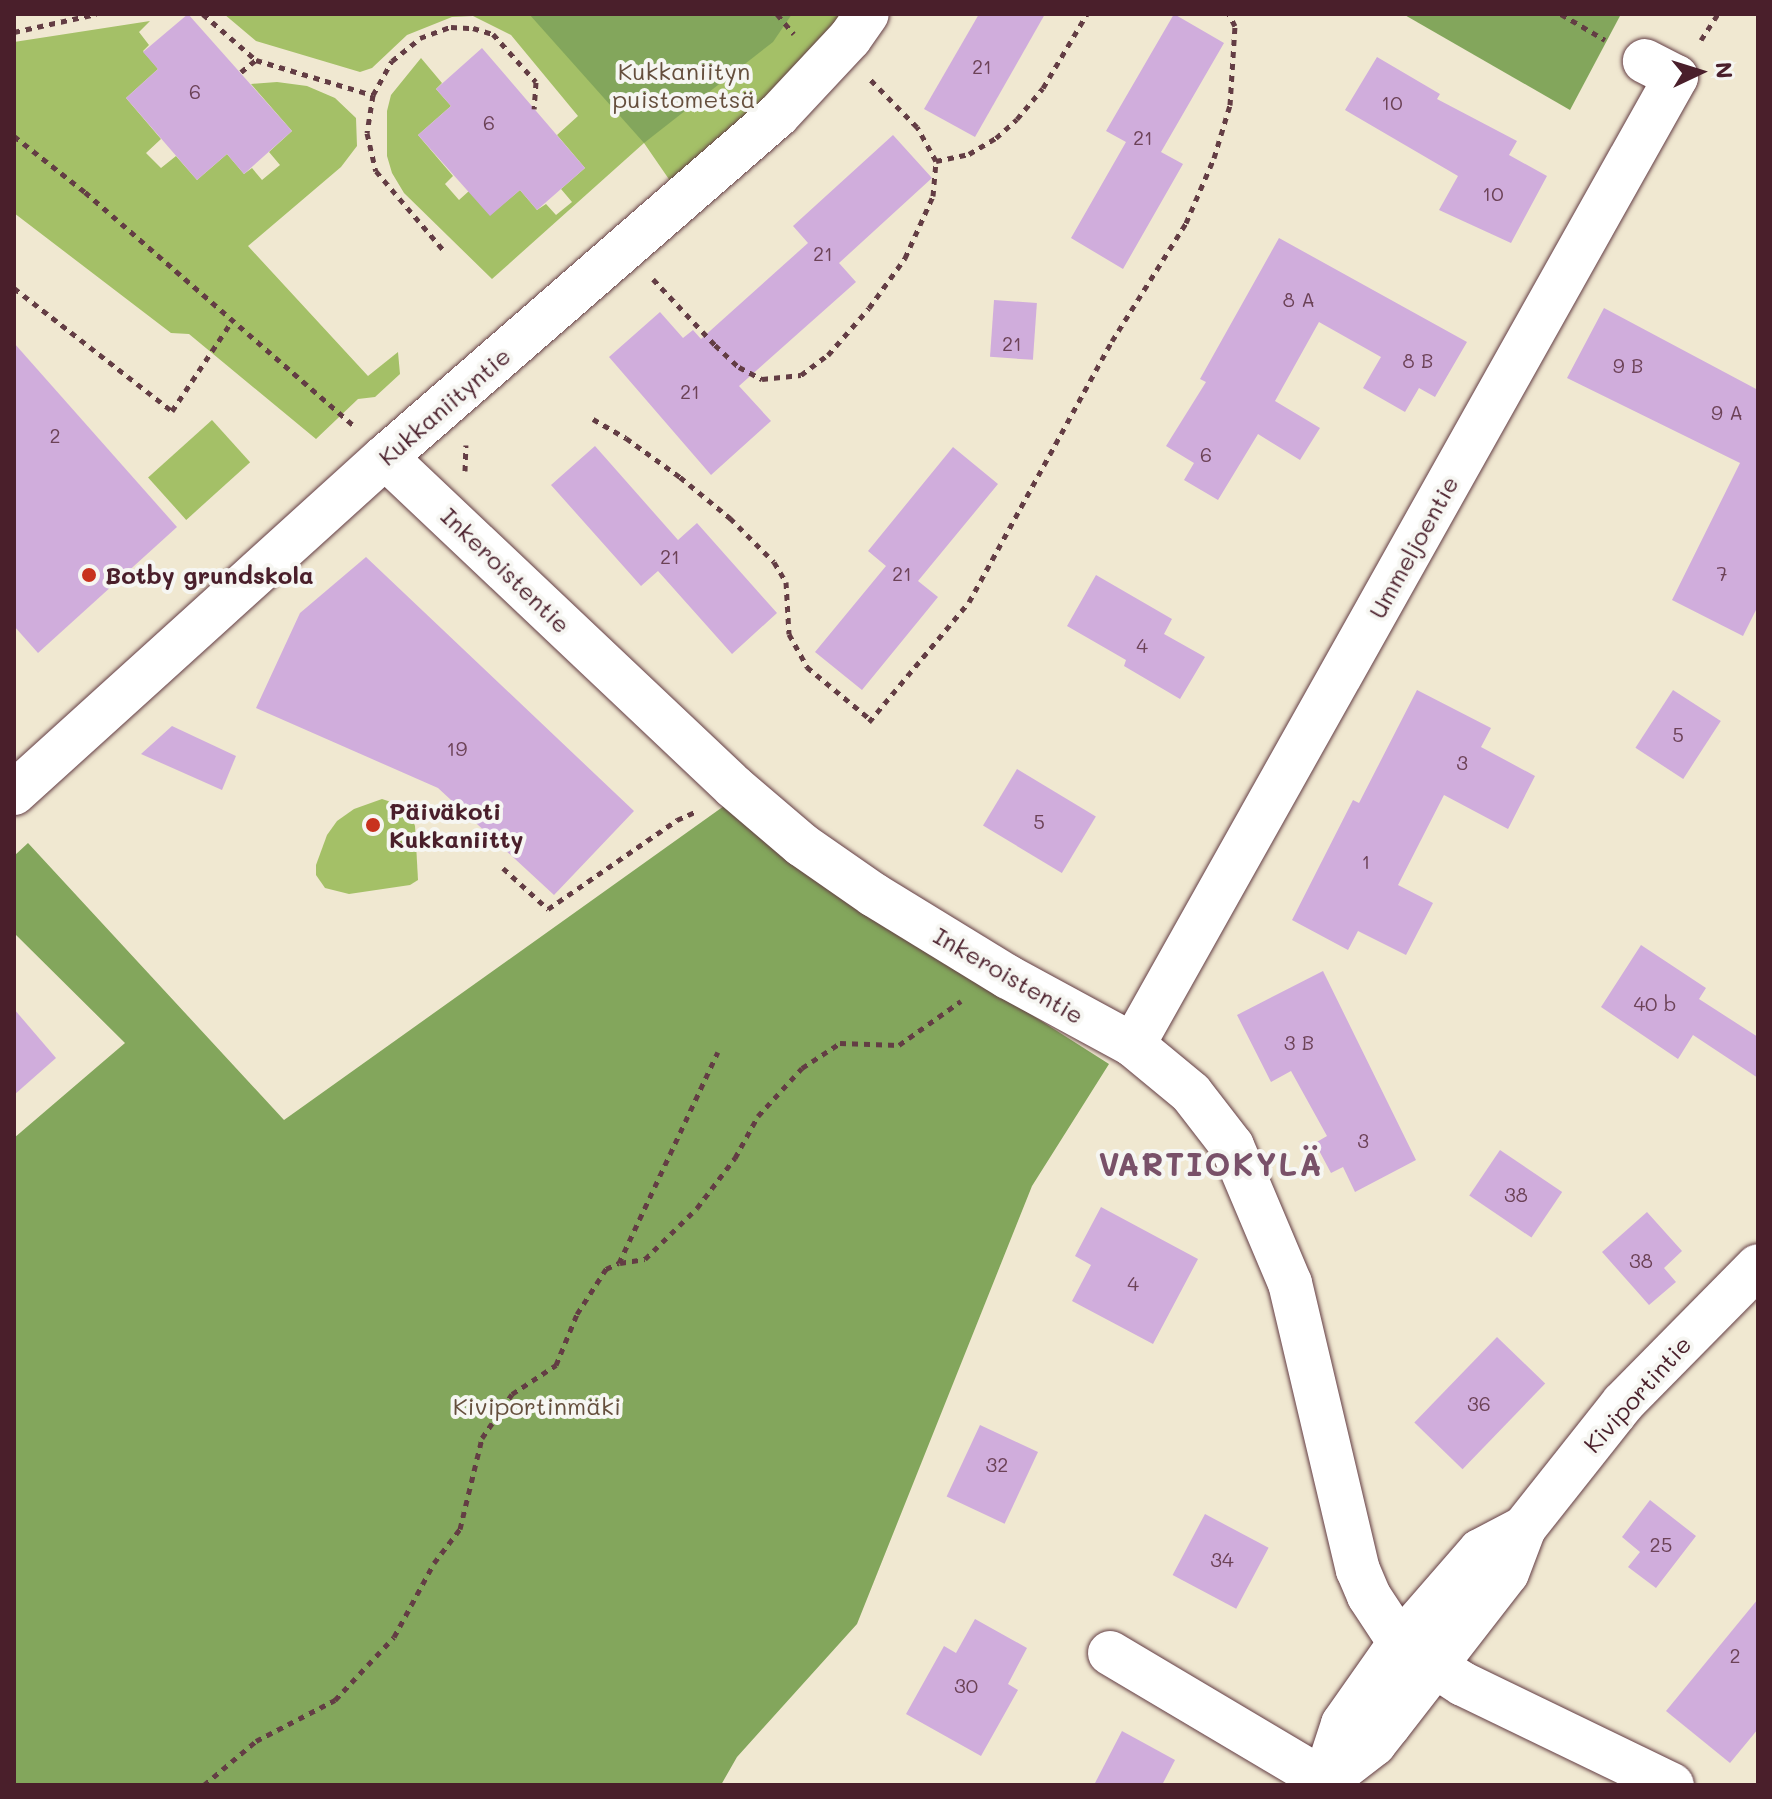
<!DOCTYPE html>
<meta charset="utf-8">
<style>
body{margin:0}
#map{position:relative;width:1772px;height:1799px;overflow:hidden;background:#f0e8d1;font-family:Mali,sans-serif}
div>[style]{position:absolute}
.green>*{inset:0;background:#a4c067;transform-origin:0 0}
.forest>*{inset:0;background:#83a65c}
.building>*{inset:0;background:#d0addc;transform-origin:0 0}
.path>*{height:5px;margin-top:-2.5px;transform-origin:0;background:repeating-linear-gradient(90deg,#633d44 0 6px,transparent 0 12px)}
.roads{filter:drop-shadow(0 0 2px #633d44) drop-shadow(0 0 2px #633d44)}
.minor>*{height:44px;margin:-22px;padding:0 22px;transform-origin:22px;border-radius:22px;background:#fff}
.dots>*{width:22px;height:22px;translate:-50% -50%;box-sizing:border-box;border:4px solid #f6f6f2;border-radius:50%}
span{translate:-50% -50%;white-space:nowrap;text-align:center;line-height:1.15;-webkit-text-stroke:8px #f6f6f2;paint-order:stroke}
.number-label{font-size:20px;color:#6c4257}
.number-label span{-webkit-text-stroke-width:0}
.park-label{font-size:24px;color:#654f3d}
.street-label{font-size:24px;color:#4a1f2b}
.poi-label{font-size:24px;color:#4a1f2b;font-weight:700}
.left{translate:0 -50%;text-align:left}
.district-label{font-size:32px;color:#795169;font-weight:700;letter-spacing:2px}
.frame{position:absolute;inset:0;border:16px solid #4a1f2b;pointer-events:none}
.north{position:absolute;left:1660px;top:32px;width:80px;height:80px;-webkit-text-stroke:6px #f6f6f2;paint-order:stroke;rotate:86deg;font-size:22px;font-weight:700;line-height:32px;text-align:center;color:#4a1f2b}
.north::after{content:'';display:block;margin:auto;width:28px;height:36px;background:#4a1f2b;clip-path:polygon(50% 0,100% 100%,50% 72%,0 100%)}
</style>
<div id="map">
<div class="green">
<i style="clip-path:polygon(224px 14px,851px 14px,675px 188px,644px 143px,492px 279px,404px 193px,392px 173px,387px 156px,387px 111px,391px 95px,421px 58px,442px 83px,436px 89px,451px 106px,418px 135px,453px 176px,445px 184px,459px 200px,469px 191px,490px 215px,520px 190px,537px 210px,546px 204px,556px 215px,572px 202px,561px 189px,585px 168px,557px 135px,578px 116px,511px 35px,473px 16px,452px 17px,407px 35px,372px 68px,360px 72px,256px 41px)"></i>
<i style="clip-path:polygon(150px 21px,139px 32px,149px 45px,143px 51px,158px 69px,126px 98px,161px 139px,146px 153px,161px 168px,176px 156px,197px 180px,227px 154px,244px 174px,252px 168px,262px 180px,280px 165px,269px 152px,292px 131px,251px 84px,277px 82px,307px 86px,335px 98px,356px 118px,357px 146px,341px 167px,248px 246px,368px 376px,398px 352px,400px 374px,375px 397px,358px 399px,316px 439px,189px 334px,171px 333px,14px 213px,14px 42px)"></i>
<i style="left:212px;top:420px;width:57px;height:86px;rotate:48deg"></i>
<i style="clip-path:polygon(382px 799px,403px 806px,409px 811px,415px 826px,418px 880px,410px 885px,349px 894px,325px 888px,316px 875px,316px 865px,327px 835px,337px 821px,354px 809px)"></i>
</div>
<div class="forest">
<i style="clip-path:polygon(529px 14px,792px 14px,773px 42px,644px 143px)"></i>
<i style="clip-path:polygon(1403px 14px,1621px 14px,1570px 110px)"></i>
<i style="clip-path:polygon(724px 806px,884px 921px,1109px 1064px,1032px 1186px,857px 1624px,737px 1757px,721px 1785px,14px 1785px,14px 1138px,125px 1043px,14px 933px,14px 856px,28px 843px,284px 1120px)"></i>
</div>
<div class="building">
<i style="clip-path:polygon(188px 14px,292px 131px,244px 174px,227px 154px,197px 180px,126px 98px,158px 69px,143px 52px)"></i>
<i style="clip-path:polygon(979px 14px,1045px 14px,975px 137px,924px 109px)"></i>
<i style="clip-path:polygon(1174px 14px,1224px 43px,1161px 152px,1183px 164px,1123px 269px,1071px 238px,1126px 142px,1106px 131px)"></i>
<i style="clip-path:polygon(482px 48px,585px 168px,537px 210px,520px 190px,490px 216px,418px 135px,451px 106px,436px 89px)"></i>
<i style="clip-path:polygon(1377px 57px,1440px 94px,1437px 99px,1517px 141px,1509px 155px,1547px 176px,1511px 243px,1439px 210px,1458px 176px,1345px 110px)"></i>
<i style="clip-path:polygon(893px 135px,932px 178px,839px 263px,856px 282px,739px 386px,771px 421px,711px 475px,609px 357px,660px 312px,683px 338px,693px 330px,701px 339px,808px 243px,793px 226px)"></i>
<i style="clip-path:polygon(1279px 238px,1467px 342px,1435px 397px,1419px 388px,1405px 412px,1363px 388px,1381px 357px,1319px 322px,1275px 401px,1320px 428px,1300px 460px,1258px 434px,1218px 500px,1184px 480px,1194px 463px,1166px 446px,1206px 382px,1200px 379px)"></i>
<i style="left:994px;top:300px;width:43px;height:57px;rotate:4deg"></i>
<i style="clip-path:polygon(1604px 308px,1758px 390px,1758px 606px,1743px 636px,1672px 600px,1740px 463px,1567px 378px)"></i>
<i style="clip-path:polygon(14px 343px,177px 527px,38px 653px,14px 626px)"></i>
<i style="clip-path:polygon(595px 446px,678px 540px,697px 523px,777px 613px,732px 654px,658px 571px,641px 586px,551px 485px)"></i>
<i style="clip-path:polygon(953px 447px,998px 484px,918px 581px,938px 597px,862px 690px,815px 652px,886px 566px,868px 551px)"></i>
<i style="clip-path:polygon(366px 557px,634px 811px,554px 895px,438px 788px,256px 708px,300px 613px)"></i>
<i style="clip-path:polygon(1096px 575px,1172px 619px,1164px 634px,1205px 657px,1180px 699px,1124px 666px,1126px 660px,1067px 626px)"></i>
<i style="clip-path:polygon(1417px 690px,1491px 728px,1481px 747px,1535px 776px,1508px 829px,1444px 795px,1398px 885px,1433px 903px,1406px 955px,1358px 931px,1348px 950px,1292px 920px,1353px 800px,1359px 803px)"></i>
<i style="left:1673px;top:690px;width:57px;height:69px;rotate:33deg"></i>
<i style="clip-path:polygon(172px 726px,236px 756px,222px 790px,141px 754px)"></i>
<i style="left:1017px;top:769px;width:92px;height:66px;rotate:31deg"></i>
<i style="clip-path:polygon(1641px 945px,1706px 988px,1699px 999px,1758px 1037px,1758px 1078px,1693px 1035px,1678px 1059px,1601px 1007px)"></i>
<i style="clip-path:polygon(1323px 971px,1416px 1160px,1355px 1192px,1343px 1167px,1331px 1173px,1315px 1143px,1327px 1136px,1291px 1071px,1271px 1082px,1237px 1015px)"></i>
<i style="clip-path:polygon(14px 1009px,56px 1058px,14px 1095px)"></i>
<i style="left:1500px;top:1150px;width:75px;height:55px;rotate:34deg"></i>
<i style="clip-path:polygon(1101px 1207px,1198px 1259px,1153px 1344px,1072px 1301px,1091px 1265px,1075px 1256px)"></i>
<i style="clip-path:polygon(1647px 1212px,1682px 1251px,1664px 1268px,1676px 1282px,1649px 1305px,1602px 1252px)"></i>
<i style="left:1497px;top:1337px;width:67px;height:119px;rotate:44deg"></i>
<i style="left:980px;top:1425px;width:64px;height:79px;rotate:25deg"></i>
<i style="clip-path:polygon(1650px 1500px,1696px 1536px,1656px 1588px,1628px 1567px,1640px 1552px,1622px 1537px)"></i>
<i style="left:1205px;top:1514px;width:72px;height:69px;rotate:28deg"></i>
<i style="clip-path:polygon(1758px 1599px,1758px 1729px,1730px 1763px,1666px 1711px)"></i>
<i style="clip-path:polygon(975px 1619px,1027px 1648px,1008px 1684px,1018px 1690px,981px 1756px,906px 1714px,944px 1646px,956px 1653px)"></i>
<i style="clip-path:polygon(1122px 1731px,1175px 1760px,1162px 1785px,1094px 1785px)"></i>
</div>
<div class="path">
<i style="left:203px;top:14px;width:70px;rotate:41deg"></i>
<i style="left:777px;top:14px;width:26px;rotate:50deg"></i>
<i style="left:1561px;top:14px;width:51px;rotate:30.6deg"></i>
<i style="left:14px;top:32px;width:84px;rotate:-12.4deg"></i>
<i style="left:1701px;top:40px;width:31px;rotate:-57deg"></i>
<i style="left:241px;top:72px;width:19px;rotate:-39deg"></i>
<i style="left:256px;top:60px;width:122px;rotate:16.7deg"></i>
<i style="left:373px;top:95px;width:39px;rotate:-61deg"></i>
<i style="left:392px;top:61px;width:36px;rotate:-39deg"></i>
<i style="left:420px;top:38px;width:33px;rotate:-20deg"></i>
<i style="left:451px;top:27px;width:22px;rotate:3deg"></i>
<i style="left:473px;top:28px;width:21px;rotate:17deg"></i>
<i style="left:493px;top:34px;width:64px;rotate:48.1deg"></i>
<i style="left:536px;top:82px;width:27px;rotate:94deg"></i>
<i style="left:373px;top:95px;width:38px;rotate:99deg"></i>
<i style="left:367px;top:133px;width:39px;rotate:77deg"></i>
<i style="left:376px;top:171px;width:105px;rotate:49.6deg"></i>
<i style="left:14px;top:136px;width:90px;rotate:38.3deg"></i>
<i style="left:85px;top:192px;width:355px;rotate:41deg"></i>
<i style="left:936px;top:161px;width:34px;rotate:-12deg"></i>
<i style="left:969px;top:154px;width:31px;rotate:-31deg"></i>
<i style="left:996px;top:138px;width:28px;rotate:-42deg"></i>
<i style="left:1017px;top:119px;width:40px;rotate:-50deg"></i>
<i style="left:1043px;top:88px;width:86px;rotate:-59.3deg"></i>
<i style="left:653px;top:279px;width:91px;rotate:46.8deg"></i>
<i style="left:715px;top:345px;width:33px;rotate:43deg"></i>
<i style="left:739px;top:367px;width:26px;rotate:28deg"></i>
<i style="left:762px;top:379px;width:39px;rotate:-6deg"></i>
<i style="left:801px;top:375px;width:34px;rotate:-37deg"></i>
<i style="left:828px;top:355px;width:62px;rotate:-48.9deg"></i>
<i style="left:869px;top:308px;width:62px;rotate:-54.2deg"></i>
<i style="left:905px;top:258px;width:68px;rotate:-65.7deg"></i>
<i style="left:933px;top:196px;width:35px;rotate:-85deg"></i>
<i style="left:936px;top:161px;width:39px;rotate:-119deg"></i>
<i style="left:917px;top:127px;width:67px;rotate:-134.4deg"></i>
<i style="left:14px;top:288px;width:200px;rotate:37.9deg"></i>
<i style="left:172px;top:411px;width:108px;rotate:-56.3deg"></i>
<i style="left:593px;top:419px;width:38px;rotate:30deg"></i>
<i style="left:626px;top:438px;width:67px;rotate:35.8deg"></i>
<i style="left:680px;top:477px;width:65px;rotate:39.4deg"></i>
<i style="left:730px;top:518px;width:62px;rotate:45deg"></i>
<i style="left:774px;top:562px;width:23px;rotate:59deg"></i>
<i style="left:786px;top:582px;width:52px;rotate:86.7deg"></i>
<i style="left:789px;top:634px;width:38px;rotate:61deg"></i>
<i style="left:807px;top:667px;width:83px;rotate:39.6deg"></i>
<i style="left:465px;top:471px;width:26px;rotate:-88deg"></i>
<i style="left:869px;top:722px;width:156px;rotate:-50.2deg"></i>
<i style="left:969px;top:602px;width:298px;rotate:-61.3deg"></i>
<i style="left:1112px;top:341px;width:139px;rotate:-57.9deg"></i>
<i style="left:1186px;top:223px;width:71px;rotate:-66.7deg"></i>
<i style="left:1214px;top:158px;width:55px;rotate:-73.2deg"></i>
<i style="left:1230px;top:105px;width:79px;rotate:-86.4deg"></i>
<i style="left:1235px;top:26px;width:13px;rotate:-117deg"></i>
<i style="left:503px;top:868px;width:61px;rotate:42.3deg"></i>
<i style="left:548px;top:909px;width:157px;rotate:-34.6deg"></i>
<i style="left:677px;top:820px;width:22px;rotate:-24deg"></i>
<i style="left:620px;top:1263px;width:25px;rotate:-9deg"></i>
<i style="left:645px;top:1259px;width:73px;rotate:-44.4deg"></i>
<i style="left:697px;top:1208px;width:63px;rotate:-52.8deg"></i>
<i style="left:735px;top:1158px;width:48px;rotate:-61.3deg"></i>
<i style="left:758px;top:1116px;width:65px;rotate:-47.5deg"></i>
<i style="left:802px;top:1068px;width:45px;rotate:-33.3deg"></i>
<i style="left:840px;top:1043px;width:59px;rotate:1.9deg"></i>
<i style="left:899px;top:1045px;width:76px;rotate:-35.4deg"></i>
<i style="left:204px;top:1785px;width:68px;rotate:-40.2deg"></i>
<i style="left:256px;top:1741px;width:89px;rotate:-27.4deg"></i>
<i style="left:335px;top:1700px;width:86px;rotate:-46.9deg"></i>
<i style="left:394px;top:1637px;width:84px;rotate:-61.6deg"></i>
<i style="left:434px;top:1563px;width:43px;rotate:-52.6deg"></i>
<i style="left:460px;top:1529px;width:94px;rotate:-76.4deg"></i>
<i style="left:482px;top:1438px;width:53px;rotate:-55.7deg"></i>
<i style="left:512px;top:1394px;width:53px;rotate:-33.4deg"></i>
<i style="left:556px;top:1365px;width:55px;rotate:-67.6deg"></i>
<i style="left:577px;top:1314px;width:54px;rotate:-57.2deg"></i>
<i style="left:606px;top:1269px;width:14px;rotate:-25deg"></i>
<i style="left:619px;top:1263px;width:233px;rotate:-64.9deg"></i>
</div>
<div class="roads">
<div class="minor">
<i style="left:385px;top:457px;width:480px;rotate:43.4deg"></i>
<i style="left:734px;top:787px;width:89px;rotate:40.5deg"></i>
<i style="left:802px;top:845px;width:88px;rotate:34.8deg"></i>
<i style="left:874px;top:895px;width:157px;rotate:31.5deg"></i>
<i style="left:1008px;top:977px;width:142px;rotate:28.5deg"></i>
<i style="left:1133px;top:1045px;width:75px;rotate:39.6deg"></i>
<i style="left:1191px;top:1093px;width:67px;rotate:52.3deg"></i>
<i style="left:1232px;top:1146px;width:149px;rotate:67.1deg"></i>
<i style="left:1290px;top:1283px;width:295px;rotate:76.7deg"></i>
<i style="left:1358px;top:1570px;width:28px;rotate:67deg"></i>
<i style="left:1369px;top:1596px;width:56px;rotate:56.6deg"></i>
<i style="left:1400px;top:1643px;width:75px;rotate:33.1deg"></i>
<i style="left:1463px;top:1684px;width:232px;rotate:25.8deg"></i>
<i style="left:14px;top:793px;width:501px;rotate:-42.17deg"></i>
<i style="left:385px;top:457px;width:521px;rotate:-41.03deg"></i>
<i style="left:778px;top:115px;width:105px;rotate:-46.9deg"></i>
<i style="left:850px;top:38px;width:29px;rotate:-55deg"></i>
<i style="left:1133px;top:1045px;width:1110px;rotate:-60.71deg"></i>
<i style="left:1676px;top:77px;width:35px;rotate:-153deg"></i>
<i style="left:1110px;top:1653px;width:251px;rotate:30.7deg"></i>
<i style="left:1326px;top:1781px;width:61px;rotate:-37.6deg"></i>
<i style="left:1374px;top:1744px;width:24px;rotate:-52deg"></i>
<i style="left:1389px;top:1725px;width:192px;rotate:-52.2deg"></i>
<i style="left:1507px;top:1573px;width:48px;rotate:-69.3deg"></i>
<i style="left:1524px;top:1528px;width:159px;rotate:-51.6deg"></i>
<i style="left:1623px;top:1403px;width:192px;rotate:-45.4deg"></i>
<i style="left:1323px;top:1785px;width:64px;rotate:-71.8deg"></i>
<i style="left:1343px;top:1724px;width:99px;rotate:-54.9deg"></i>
<i style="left:1400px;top:1643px;width:122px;rotate:-49deg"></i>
<i style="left:1480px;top:1551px;width:50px;rotate:-27.6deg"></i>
</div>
</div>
<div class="dots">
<i style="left:89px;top:575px;background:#c8321e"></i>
<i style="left:373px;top:825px;background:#c8321e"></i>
</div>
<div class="number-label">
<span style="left:982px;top:66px">21</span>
<span style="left:195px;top:91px">6</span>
<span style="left:1392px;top:102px">10</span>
<span style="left:489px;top:122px">6</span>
<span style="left:1143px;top:137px">21</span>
<span style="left:1493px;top:193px">10</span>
<span style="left:823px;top:253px">21</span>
<span style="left:1299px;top:299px">8 A</span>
<span style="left:1012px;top:343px">21</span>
<span style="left:1418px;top:360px">8 B</span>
<span style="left:1628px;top:365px">9 B</span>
<span style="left:690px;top:391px">21</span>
<span style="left:1727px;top:412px">9 A</span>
<span style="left:55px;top:435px">2</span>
<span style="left:1206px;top:454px">6</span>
<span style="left:670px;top:556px">21</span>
<span style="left:902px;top:573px">21</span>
<span style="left:1722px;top:573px">7</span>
<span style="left:1142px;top:645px">4</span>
<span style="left:1678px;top:734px">5</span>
<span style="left:457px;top:748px">19</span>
<span style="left:1462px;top:762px">3</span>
<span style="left:1039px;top:821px">5</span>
<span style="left:1366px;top:861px">1</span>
<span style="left:1655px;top:1003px">40 b</span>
<span style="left:1299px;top:1042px">3 B</span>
<span style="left:1363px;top:1140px">3</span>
<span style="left:1516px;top:1194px">38</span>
<span style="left:1641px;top:1260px">38</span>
<span style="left:1133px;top:1283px">4</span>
<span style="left:1479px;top:1403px">36</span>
<span style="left:997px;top:1464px">32</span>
<span style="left:1661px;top:1544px">25</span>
<span style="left:1222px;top:1559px">34</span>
<span style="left:1735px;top:1655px">2</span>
<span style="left:966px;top:1685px">30</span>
</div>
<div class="park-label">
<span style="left:684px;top:85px">Kukkaniityn<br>puistometsä</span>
<span style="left:537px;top:1406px">Kiviportinmäki</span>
</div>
<div class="street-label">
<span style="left:444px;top:406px;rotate:-41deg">Kukkaniityntie</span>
<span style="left:1413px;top:547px;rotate:-61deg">Ummeljoentie</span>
<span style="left:506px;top:570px;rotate:44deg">Inkeroistentie</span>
<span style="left:1009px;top:975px;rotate:30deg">Inkeroistentie</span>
<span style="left:1637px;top:1394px;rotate:-48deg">Kiviportintie</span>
</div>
<div class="poi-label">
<span class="left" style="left:105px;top:575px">Botby grundskola</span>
<span class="left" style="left:389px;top:825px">Päiväkoti<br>Kukkaniitty</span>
</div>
<div class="district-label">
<span style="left:1211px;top:1163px">VARTIOKYLÄ</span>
</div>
<div class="frame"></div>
<div class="north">N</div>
</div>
